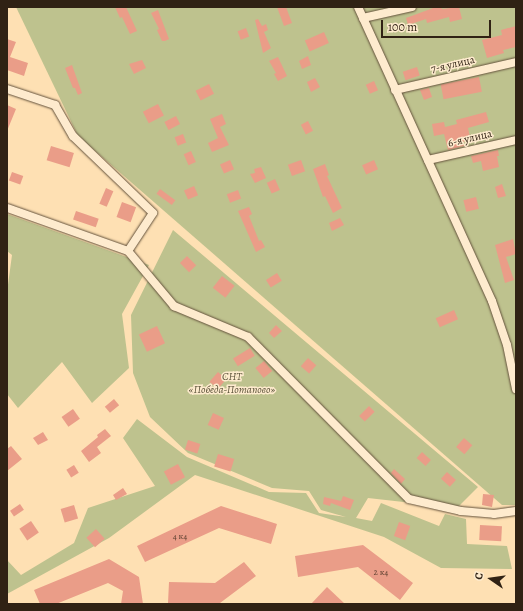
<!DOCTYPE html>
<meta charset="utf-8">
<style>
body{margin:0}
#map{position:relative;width:523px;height:611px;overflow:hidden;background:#fee0b3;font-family:Alegreya,serif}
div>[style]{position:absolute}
.green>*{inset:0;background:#bec28e}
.building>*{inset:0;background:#ea9d88;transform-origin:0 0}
.roads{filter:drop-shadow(0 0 1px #64523c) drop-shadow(0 0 1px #64523c)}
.minor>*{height:8px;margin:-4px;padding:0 4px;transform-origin:4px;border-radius:4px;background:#feebce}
span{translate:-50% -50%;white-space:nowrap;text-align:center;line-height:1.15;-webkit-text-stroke:3px #feebce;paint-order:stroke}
.number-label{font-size:9px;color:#5e4131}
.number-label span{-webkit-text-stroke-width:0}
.street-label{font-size:11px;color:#302214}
.park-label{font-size:11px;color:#5b5239;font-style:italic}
.frame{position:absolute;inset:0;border:8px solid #302214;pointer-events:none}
.north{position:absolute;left:471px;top:559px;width:40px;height:40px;-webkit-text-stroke:3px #feebce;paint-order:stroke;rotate:283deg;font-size:11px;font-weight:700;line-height:16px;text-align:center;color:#302214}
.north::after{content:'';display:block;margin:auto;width:14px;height:18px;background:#302214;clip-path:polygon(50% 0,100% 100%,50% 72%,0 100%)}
.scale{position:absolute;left:381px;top:20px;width:110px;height:18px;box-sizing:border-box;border:2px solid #302214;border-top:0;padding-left:5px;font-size:12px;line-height:14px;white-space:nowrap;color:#302214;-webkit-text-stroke:3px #feebce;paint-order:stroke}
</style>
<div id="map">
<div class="green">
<i style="clip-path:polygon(16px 7px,516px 7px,516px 505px,502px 505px,78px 136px)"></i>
<i style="clip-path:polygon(7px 214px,149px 265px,122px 314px,129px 368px,92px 403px,62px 362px,18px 408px,7px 394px,7px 292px,12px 255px,7px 251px)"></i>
<i style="clip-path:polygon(173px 230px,478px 487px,457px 508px,368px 498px,356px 518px,372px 521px,381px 503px,439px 526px,445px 514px,466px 519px,467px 544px,507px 546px,512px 569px,441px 568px,384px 537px,195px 475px,109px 538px,7px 594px,7px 560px,21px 575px,74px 543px,88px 508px,155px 486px,123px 438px,137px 419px,187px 457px,269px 492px,306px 493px,319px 513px,346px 517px,321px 510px,309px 491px,272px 488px,188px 453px,150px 417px,133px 373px,131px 315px)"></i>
</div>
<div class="building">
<i style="clip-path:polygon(115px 7px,126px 7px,137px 31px,130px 34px,122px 17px,120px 18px)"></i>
<i style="clip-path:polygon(277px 7px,286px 7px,292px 23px,284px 26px)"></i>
<i style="clip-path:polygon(436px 7px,441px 7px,442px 9px,459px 7px,462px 19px,450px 22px,449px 17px,427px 23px,426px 19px,408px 25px,406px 18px)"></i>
<i style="clip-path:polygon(158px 10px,169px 39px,165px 41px,162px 41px,157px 30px,159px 29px,151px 13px)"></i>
<i style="clip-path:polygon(258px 19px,262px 26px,266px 24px,268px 30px,264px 32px,271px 48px,263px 53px,255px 20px)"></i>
<i style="clip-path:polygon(516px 26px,516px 47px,503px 50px,504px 53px,487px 58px,482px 40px,502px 35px,501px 30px)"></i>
<i style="left:246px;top:28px;width:9px;height:9px;rotate:69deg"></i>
<i style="left:324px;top:32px;width:12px;height:21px;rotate:66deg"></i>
<i style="clip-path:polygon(7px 39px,16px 42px,10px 57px,28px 63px,24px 76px,7px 70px)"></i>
<i style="clip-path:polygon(308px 56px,311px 65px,302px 69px,299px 61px)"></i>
<i style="clip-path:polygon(278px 57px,287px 76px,278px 81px,274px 74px,276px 73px,269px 61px)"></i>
<i style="clip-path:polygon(142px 60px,146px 68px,134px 74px,129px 64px)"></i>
<i style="clip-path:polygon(72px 65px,82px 93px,78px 95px,75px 88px,73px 88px,65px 68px)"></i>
<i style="left:417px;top:67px;width:9px;height:15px;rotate:72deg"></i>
<i style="left:479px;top:77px;width:15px;height:39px;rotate:79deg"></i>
<i style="clip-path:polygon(315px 78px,320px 87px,311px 92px,307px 82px)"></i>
<i style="left:374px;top:81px;width:10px;height:9px;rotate:66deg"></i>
<i style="left:209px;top:84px;width:11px;height:15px;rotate:63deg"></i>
<i style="clip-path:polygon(429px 88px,432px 97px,424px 100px,420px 90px)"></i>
<i style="left:158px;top:104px;width:13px;height:17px;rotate:63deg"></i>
<i style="clip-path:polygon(7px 105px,16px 109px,7px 131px)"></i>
<i style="clip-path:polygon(486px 112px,489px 122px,468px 128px,470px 137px,465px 138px,466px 141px,463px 142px,464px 146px,448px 150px,444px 134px,434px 136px,432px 124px,444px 122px,445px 127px,457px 124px,456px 120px)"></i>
<i style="clip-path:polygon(222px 114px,226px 124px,220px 127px,229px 145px,212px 152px,208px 143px,218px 138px,210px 119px)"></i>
<i style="left:176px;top:116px;width:9px;height:13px;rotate:63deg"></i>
<i style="left:308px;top:121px;width:11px;height:8px;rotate:63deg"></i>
<i style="left:183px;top:134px;width:9px;height:9px;rotate:69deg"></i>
<i style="left:51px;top:146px;width:24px;height:15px;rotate:17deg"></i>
<i style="clip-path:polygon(498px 150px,499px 156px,497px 156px,499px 167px,483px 171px,481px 161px,473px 163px,471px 156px)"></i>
<i style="left:191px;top:151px;width:12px;height:8px;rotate:66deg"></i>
<i style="left:230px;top:160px;width:10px;height:11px;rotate:66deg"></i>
<i style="left:301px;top:160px;width:12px;height:14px;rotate:70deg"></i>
<i style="left:374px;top:160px;width:10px;height:13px;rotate:66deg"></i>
<i style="clip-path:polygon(325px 164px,329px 175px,327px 176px,342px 208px,333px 213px,325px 196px,323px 197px,313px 169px)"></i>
<i style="clip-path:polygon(261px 167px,266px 178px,255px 183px,250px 174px,255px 173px,254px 169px)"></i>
<i style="left:12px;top:172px;width:12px;height:9px;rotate:20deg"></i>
<i style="left:275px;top:179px;width:12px;height:9px;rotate:66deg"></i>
<i style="clip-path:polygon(502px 184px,506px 196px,498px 198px,495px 187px)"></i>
<i style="left:194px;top:186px;width:10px;height:11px;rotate:66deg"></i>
<i style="left:106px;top:188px;width:8px;height:17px;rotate:23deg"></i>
<i style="left:160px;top:189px;width:19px;height:6px;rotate:36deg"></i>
<i style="left:238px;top:190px;width:9px;height:12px;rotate:69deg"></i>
<i style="left:476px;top:197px;width:12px;height:13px;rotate:76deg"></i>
<i style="left:122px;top:202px;width:15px;height:16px;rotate:20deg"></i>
<i style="clip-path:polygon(249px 207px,252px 214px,249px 216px,259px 241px,261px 240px,265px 247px,256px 252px,238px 211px)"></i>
<i style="left:76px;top:211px;width:24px;height:9px;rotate:19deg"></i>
<i style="clip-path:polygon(340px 218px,344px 225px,332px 231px,329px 223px)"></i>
<i style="clip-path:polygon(513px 239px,516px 254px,506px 257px,514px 280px,505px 283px,495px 245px)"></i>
<i style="left:187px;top:256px;width:13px;height:10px;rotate:45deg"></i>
<i style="left:277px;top:273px;width:9px;height:13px;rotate:58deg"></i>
<i style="left:222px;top:276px;width:16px;height:15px;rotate:38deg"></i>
<i style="left:454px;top:310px;width:10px;height:20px;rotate:66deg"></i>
<i style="clip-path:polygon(276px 325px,282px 331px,274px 338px,269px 333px)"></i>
<i style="left:157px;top:326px;width:19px;height:20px;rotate:65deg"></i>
<i style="left:250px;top:348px;width:9px;height:20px;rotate:58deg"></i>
<i style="left:308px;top:358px;width:11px;height:11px;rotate:41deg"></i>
<i style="left:264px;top:361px;width:13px;height:11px;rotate:51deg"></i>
<i style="left:218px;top:372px;width:11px;height:13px;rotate:41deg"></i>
<i style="left:114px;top:399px;width:8px;height:12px;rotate:50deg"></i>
<i style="left:369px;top:406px;width:8px;height:14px;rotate:45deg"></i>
<i style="left:73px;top:409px;width:12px;height:14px;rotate:55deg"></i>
<i style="left:213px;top:413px;width:12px;height:13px;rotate:24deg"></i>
<i style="clip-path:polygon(105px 429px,111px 436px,97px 447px,101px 453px,89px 462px,81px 451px,98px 437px,97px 435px)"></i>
<i style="clip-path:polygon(43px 432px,48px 440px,38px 445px,33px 438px)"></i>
<i style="left:464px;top:438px;width:11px;height:12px;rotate:41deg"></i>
<i style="left:188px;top:440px;width:13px;height:10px;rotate:18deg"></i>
<i style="clip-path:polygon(11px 446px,22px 459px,7px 471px,7px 449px)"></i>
<i style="left:422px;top:452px;width:12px;height:8px;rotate:42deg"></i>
<i style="left:218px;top:454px;width:17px;height:13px;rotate:17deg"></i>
<i style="left:178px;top:464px;width:15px;height:16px;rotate:62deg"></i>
<i style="left:74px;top:465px;width:9px;height:9px;rotate:58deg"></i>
<i style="clip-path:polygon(394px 469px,405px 479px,401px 484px,391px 473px)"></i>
<i style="left:447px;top:472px;width:12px;height:9px;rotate:42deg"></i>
<i style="clip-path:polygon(123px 488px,127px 494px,116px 500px,113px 495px)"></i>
<i style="clip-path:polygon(483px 494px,494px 495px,492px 507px,482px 505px)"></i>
<i style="clip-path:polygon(343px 496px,354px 500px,350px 510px,331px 503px,330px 506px,323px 504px,324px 497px,341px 501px)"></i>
<i style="left:20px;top:504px;width:7px;height:12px;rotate:56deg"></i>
<i style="left:74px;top:505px;width:14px;height:14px;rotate:73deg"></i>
<i style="clip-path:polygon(221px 506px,277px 524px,271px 544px,219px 528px,145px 562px,137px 546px)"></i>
<i style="left:31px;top:521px;width:14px;height:14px;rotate:56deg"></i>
<i style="left:399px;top:522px;width:12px;height:15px;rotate:20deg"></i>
<i style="left:480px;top:525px;width:22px;height:15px;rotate:3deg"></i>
<i style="left:96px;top:529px;width:13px;height:13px;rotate:48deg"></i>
<i style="clip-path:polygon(363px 545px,413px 583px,400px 600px,358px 567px,298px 577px,295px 556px)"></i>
<i style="clip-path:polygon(109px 559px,139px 577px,143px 604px,121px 604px,123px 591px,108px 583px,56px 604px,40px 604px,34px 590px)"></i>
<i style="clip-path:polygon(244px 562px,256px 576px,220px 603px,168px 603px,169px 582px,215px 583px)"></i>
<i style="clip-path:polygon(327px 587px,345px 604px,311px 604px)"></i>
</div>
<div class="roads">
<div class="minor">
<i style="left:358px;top:7px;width:323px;rotate:65.5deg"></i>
<i style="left:492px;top:301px;width:46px;rotate:71.2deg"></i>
<i style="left:507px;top:345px;width:45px;rotate:78.4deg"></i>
<i style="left:363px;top:18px;width:50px;rotate:-12.7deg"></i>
<i style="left:7px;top:89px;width:51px;rotate:18.4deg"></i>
<i style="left:55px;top:105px;width:36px;rotate:60deg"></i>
<i style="left:73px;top:136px;width:111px;rotate:43.9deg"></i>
<i style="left:153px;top:213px;width:45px;rotate:123.3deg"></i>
<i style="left:128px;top:251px;width:128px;rotate:-160.4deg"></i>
<i style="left:395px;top:90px;width:124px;rotate:-13deg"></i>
<i style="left:428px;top:160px;width:90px;rotate:-12.8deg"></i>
<i style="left:128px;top:251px;width:72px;rotate:50.1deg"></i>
<i style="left:174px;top:306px;width:80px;rotate:22.7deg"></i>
<i style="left:248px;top:337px;width:228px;rotate:45.2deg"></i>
<i style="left:409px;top:499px;width:53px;rotate:13deg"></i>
<i style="left:461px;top:511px;width:33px;rotate:5deg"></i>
<i style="left:494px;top:514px;width:22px;rotate:-8deg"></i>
</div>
</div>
<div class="number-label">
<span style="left:180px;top:536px">4 к4</span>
<span style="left:381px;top:572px">2 к4</span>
</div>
<div class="street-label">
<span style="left:453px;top:65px;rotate:-13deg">7-я улица</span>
<span style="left:470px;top:139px;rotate:-13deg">6-я улица</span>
</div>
<div class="park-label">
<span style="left:232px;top:384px">СНТ<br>«Победа-Потапово»</span>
</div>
<div class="frame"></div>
<div class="north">С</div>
<div class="scale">100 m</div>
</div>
